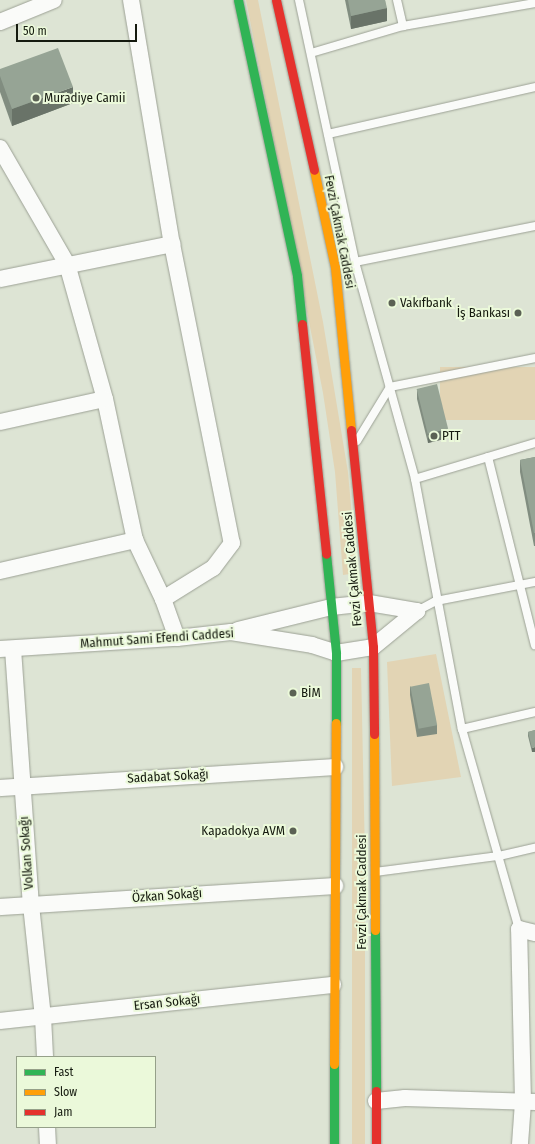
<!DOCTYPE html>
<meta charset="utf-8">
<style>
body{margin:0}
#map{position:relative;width:535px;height:1144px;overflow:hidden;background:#dde4d4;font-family:"Fira Sans Condensed",sans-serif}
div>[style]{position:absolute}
.green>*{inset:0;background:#e2d4b4;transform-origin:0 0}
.roads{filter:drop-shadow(0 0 1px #9ca195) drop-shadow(0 0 1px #9ca195)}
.lane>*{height:8px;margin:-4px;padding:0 4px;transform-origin:4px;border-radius:4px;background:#fafbf9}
.street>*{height:16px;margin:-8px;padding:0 8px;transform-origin:8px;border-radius:8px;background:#fafbf9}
.fast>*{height:9px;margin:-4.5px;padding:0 4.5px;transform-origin:4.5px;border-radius:4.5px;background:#30b455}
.slow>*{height:9px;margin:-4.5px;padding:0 4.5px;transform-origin:4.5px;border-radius:4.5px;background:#ff9f0a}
.jam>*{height:9px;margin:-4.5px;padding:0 4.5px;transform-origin:4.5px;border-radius:4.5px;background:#e5322d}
.wall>*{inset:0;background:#818d80}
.shaded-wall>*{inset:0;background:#697368}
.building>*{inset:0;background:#96a495;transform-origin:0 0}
.dots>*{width:11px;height:11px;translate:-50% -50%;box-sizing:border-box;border:2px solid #ebf9da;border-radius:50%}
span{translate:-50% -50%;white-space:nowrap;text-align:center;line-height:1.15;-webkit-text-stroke:4px #ebf9da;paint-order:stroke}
.poi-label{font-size:13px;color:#151a0f}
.left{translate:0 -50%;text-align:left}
.right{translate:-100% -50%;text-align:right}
.street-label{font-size:13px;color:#151a0f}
.legend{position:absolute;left:16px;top:1056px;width:140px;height:72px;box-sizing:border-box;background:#ebf9da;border:1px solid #95a089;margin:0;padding:5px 7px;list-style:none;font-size:12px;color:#151a0f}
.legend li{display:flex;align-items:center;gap:8px;height:20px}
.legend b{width:20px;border:1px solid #95a089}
.scale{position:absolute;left:16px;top:24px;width:121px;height:18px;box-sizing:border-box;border:2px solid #151a0f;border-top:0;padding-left:5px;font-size:12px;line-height:14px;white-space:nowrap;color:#151a0f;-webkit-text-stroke:3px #ebf9da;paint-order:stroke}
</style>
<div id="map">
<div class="green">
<i style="clip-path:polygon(246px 0,258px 0,323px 322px,348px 472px,357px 573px,343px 575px,335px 472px,323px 393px)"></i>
<i style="left:535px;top:367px;width:53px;height:95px;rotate:90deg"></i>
<i style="clip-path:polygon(436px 654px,461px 777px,392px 786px,387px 662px)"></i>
<i style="clip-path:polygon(352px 668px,361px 668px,365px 857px,365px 1144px,352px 1144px)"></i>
</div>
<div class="roads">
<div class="lane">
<i style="left:299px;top:0;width:268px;rotate:77.9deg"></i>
<i style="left:355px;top:262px;width:225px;rotate:74.5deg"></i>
<i style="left:415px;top:479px;width:254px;rotate:79.4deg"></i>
<i style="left:462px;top:729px;width:208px;rotate:74.1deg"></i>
<i style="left:397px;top:0;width:27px;rotate:77deg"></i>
<i style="left:311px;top:53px;width:96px;rotate:-16.4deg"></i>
<i style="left:403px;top:26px;width:134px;rotate:-9.9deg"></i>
<i style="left:328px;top:134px;width:212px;rotate:-12.8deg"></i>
<i style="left:355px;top:262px;width:184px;rotate:-11.3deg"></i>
<i style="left:357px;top:441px;width:63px;rotate:-58.6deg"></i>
<i style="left:390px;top:387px;width:148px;rotate:-11.3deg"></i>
<i style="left:488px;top:457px;width:194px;rotate:76deg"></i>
<i style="left:415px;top:479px;width:125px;rotate:-16.7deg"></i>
<i style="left:417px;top:611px;width:21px;rotate:-28deg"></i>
<i style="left:436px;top:601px;width:101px;rotate:-10.9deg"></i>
<i style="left:462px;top:729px;width:75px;rotate:-13.1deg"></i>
<i style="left:375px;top:872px;width:125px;rotate:-7.4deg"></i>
<i style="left:499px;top:856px;width:37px;rotate:-13deg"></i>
</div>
<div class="street">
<i style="left:131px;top:0;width:247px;rotate:80.5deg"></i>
<i style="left:172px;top:244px;width:305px;rotate:78.7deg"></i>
<i style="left:232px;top:543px;width:31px;rotate:127deg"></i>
<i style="left:213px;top:568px;width:59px;rotate:148.2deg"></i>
<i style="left:0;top:22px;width:58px;rotate:-22.2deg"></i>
<i style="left:0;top:148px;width:134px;rotate:60deg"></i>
<i style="left:67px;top:264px;width:140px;rotate:74.3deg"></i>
<i style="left:105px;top:399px;width:144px;rotate:78deg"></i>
<i style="left:135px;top:540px;width:65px;rotate:64.6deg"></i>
<i style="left:163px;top:599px;width:41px;rotate:70.3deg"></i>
<i style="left:0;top:279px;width:176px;rotate:-11.5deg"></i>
<i style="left:0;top:422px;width:107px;rotate:-12.4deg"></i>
<i style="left:0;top:571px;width:139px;rotate:-12.9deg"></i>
<i style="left:238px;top:630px;width:96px;rotate:-13.9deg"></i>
<i style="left:331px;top:607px;width:38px;rotate:-6deg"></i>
<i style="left:369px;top:603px;width:49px;rotate:9.5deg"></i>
<i style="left:0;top:649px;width:177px;rotate:-3.6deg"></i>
<i style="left:177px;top:638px;width:54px;rotate:-6.3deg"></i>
<i style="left:231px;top:632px;width:82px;rotate:9.1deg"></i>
<i style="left:312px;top:645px;width:25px;rotate:18deg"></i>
<i style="left:336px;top:653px;width:37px;rotate:-9deg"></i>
<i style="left:373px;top:647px;width:57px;rotate:-39.3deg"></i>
<i style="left:13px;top:649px;width:257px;rotate:86deg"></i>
<i style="left:31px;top:905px;width:113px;rotate:83.9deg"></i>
<i style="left:43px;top:1017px;width:40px;rotate:87.1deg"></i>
<i style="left:0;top:788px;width:336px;rotate:-3.6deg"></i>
<i style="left:0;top:907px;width:336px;rotate:-3.6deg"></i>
<i style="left:0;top:1021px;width:335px;rotate:-6.2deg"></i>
<i style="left:376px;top:1101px;width:29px;rotate:-6deg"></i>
<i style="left:405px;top:1098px;width:130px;rotate:1.8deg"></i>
<i style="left:47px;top:1127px;width:17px;rotate:87deg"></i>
<i style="left:520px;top:1144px;width:42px;rotate:-85.9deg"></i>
<i style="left:523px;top:1102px;width:173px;rotate:-91.3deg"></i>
<i style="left:519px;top:929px;width:16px;rotate:14deg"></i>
</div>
<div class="fast">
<i style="left:238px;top:0;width:282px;rotate:77.9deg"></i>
<i style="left:297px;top:276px;width:48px;rotate:84.1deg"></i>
<i style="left:326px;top:554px;width:100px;rotate:84.2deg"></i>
<i style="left:336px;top:653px;width:70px;rotate:90deg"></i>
<i style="left:375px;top:930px;width:161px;rotate:89.6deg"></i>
<i style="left:334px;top:1144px;width:80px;rotate:-90deg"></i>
</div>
<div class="slow">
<i style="left:314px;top:170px;width:99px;rotate:77.8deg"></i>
<i style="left:335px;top:267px;width:164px;rotate:84.4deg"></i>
<i style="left:374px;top:734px;width:196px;rotate:89.7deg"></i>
<i style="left:334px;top:1064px;width:341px;rotate:-89.7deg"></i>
</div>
<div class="jam">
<i style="left:276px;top:0;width:174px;rotate:77.4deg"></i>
<i style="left:302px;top:324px;width:231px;rotate:84deg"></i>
<i style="left:351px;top:430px;width:218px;rotate:84.2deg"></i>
<i style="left:373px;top:647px;width:87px;rotate:89.3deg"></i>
<i style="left:376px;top:1091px;width:53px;rotate:90deg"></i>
</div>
</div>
<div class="wall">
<i style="clip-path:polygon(345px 0,385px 0,387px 21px,351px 29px)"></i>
<i style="clip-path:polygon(0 69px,73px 103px,12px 126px,0 92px)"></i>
<i style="clip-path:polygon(417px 390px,448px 438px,428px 443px,417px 399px)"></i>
<i style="clip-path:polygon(535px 457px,535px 546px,534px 546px,520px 472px,520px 460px)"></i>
<i style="clip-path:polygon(410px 686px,437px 725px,437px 734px,417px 737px,410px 695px)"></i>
<i style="clip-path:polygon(535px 730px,532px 752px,528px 736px,528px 732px)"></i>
</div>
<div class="shaded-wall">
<i style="clip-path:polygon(387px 8px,387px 21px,351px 29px,351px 16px)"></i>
<i style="clip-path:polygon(73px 87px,73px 103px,12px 126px,12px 109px)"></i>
<i style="clip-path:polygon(448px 429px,448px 438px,428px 443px,428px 434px)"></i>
<i style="clip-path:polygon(535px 747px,535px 752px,532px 752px,532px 748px)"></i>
</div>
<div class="building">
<i style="clip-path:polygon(348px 0,385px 0,387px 8px,351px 16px)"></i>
<i style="clip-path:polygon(58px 48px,73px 87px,12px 109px,0 76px,0 69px)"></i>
<i style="left:437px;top:384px;width:46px;height:21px;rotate:76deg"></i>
<i style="clip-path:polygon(535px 457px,535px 533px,534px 533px,520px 460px)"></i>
<i style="left:429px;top:683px;width:43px;height:19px;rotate:79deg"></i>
<i style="clip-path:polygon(535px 730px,535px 747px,532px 748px,528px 732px)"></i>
</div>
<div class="dots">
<i style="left:36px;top:98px;background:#5b6154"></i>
<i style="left:392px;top:303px;background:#5b6154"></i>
<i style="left:518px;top:313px;background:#5b6154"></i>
<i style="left:434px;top:436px;background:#5b6154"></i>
<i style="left:293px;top:693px;background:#5b6154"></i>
<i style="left:293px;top:831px;background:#5b6154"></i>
</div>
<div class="poi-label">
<span class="left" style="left:44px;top:98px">Muradiye Camii</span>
<span class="left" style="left:400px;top:303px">Vakıfbank</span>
<span class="right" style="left:510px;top:313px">İş Bankası</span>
<span class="left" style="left:442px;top:436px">PTT</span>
<span class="left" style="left:301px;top:693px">BİM</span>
<span class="right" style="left:285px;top:831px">Kapadokya AVM</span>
</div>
<div class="street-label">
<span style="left:339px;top:232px;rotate:79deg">Fevzi Çakmak Caddesi</span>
<span style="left:353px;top:569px;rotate:-95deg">Fevzi Çakmak Caddesi</span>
<span style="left:157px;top:639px;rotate:-4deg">Mahmut Sami Efendi Caddesi</span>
<span style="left:168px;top:777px;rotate:-3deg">Sadabat Sokağı</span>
<span style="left:27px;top:853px;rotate:-94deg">Volkan Sokağı</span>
<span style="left:362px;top:892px;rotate:-90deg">Fevzi Çakmak Caddesi</span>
<span style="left:167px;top:896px;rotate:-4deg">Özkan Sokağı</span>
<span style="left:167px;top:1003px;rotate:-6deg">Ersan Sokağı</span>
</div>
<ul class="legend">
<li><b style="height:5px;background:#30b455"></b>Fast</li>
<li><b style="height:5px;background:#ff9f0a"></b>Slow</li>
<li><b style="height:5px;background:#e5322d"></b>Jam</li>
</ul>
<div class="scale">50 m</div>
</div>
